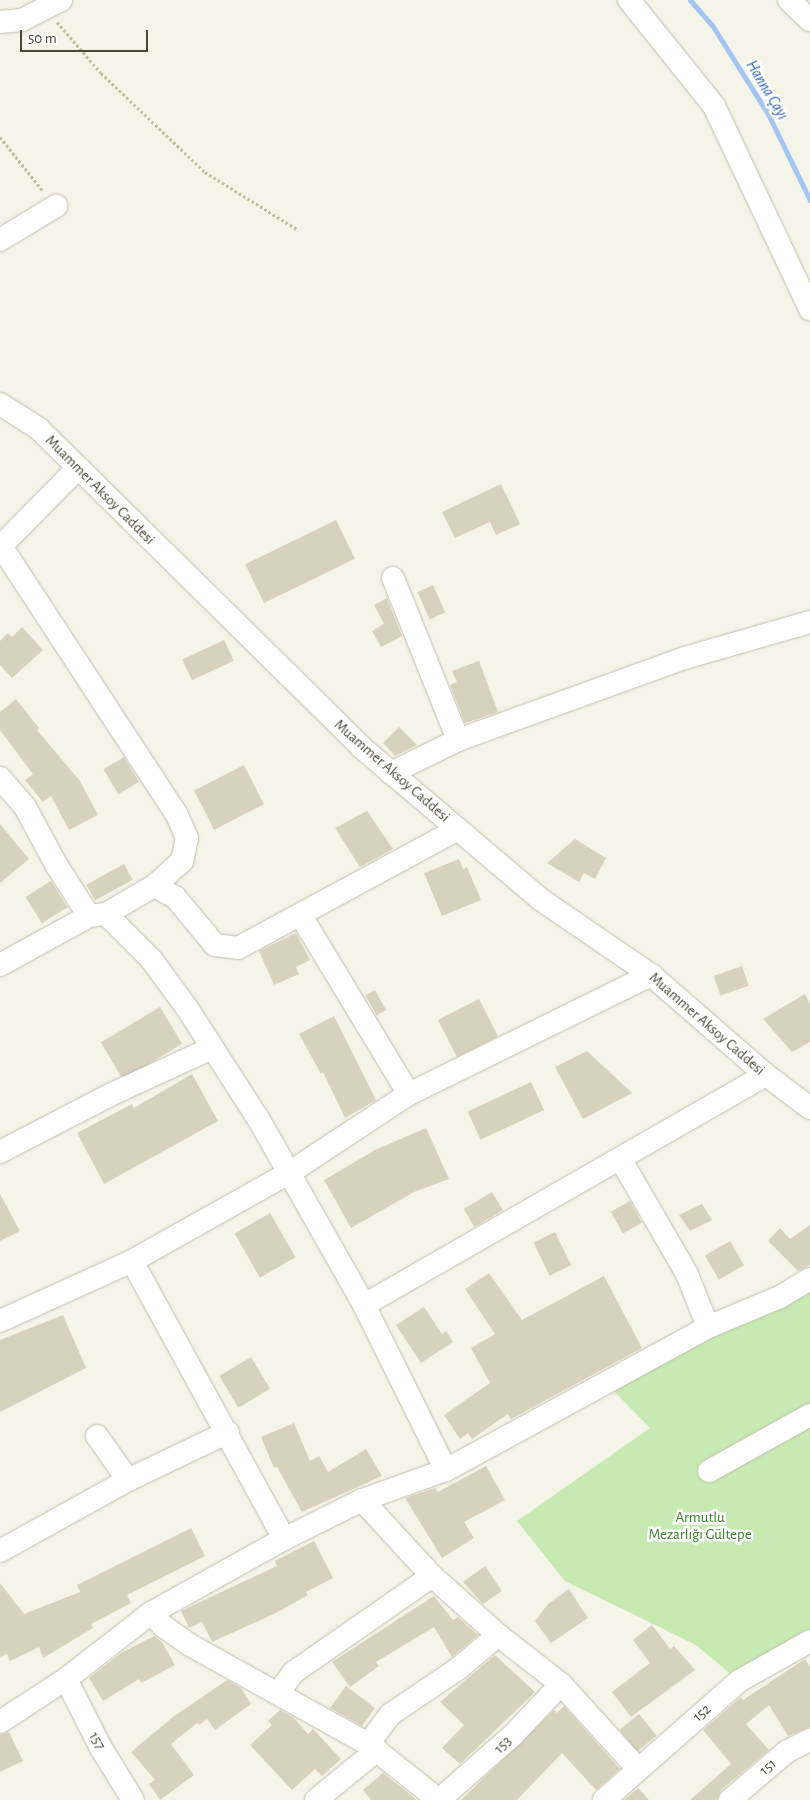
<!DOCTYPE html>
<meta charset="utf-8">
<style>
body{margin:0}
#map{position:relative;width:810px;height:1800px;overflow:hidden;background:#f5f4e9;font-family:"Alegreya Sans",sans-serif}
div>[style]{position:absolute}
.green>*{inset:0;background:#c6eab1}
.stream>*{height:5px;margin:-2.5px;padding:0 2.5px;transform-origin:2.5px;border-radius:2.5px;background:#a4c5f3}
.building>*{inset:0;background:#d7d2be;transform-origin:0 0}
.path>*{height:3px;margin-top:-1.5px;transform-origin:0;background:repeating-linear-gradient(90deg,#c3bc9c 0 2.5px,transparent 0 5px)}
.roads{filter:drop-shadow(0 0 1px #c1bdab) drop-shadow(0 0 1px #c1bdab)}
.minor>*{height:22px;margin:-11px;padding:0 11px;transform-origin:11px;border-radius:11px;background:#fff}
span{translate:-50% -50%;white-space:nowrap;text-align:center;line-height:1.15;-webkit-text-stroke:5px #fff;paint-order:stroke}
.street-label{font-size:15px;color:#494537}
.park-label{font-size:15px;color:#397e28}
.water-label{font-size:16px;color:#2c64b9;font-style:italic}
.scale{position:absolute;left:20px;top:30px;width:128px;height:22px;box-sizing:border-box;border:2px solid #494537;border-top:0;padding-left:6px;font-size:15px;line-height:18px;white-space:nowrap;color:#494537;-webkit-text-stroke:4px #fff;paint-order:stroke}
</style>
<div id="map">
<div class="green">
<i style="clip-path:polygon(810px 1279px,810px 1636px,739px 1681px,696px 1645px,565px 1581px,517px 1521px,650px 1428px,606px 1383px)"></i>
</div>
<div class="stream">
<i style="left:690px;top:0;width:33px;rotate:49deg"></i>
<i style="left:712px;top:25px;width:105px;rotate:57.8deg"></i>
<i style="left:768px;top:114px;width:96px;rotate:64deg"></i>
</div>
<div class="building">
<i style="clip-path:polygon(501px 484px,520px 524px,496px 535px,490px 522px,455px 538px,442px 512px)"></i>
<i style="left:336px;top:520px;width:43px;height:101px;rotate:64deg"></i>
<i style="left:433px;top:585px;width:30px;height:17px;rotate:66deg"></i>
<i style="clip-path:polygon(387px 598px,402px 636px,381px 647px,372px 631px,384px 624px,374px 605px)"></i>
<i style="clip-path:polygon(22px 627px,43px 650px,12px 678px,0 665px,0 641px,8px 633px,12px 637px)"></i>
<i style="left:224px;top:640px;width:23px;height:46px;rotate:65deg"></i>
<i style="clip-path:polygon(479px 661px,498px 712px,465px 723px,450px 685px,457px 682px,452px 671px)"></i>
<i style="clip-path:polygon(16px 699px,39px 728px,37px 730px,80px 781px,98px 815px,69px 830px,51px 796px,43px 802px,25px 780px,33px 774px,0 730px,0 712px)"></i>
<i style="clip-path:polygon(399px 727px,417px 745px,395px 756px,383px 743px)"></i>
<i style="left:124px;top:757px;width:29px;height:24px;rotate:59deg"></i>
<i style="left:244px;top:765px;width:44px;height:56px;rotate:63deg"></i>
<i style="clip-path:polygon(367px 811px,393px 849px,360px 867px,335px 828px)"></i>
<i style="clip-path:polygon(0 824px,29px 859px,0 883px)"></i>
<i style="clip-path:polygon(575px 839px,606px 858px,595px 879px,584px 873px,579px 882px,547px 863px)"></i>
<i style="clip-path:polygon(459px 859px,463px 869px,467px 867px,481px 900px,442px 916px,424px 873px)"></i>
<i style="left:124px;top:864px;width:18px;height:43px;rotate:61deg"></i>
<i style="left:51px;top:881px;width:31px;height:30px;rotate:58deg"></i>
<i style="clip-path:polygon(296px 933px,310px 960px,296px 967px,299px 974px,274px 985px,259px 951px)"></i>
<i style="left:742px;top:966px;width:21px;height:30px;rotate:71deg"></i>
<i style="left:375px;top:990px;width:23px;height:11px;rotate:61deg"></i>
<i style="clip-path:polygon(805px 994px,810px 1004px,810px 1042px,792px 1052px,763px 1019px)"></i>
<i style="left:479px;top:999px;width:42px;height:46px;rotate:63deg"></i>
<i style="left:160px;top:1007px;width:43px;height:69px;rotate:59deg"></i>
<i style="clip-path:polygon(334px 1016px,376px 1100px,345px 1118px,323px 1072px,321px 1074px,299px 1034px)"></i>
<i style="clip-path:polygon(587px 1051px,632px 1093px,583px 1119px,555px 1067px)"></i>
<i style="clip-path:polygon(192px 1074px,218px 1121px,104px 1184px,77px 1133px,132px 1104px,134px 1108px)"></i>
<i style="left:531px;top:1082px;width:31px;height:70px;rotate:65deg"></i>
<i style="clip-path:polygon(426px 1128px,449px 1179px,414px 1192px,351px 1228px,324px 1180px,375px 1150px)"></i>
<i style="left:492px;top:1192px;width:21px;height:33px;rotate:59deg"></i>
<i style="clip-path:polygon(0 1194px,20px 1231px,0 1241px)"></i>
<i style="left:630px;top:1201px;width:25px;height:22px;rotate:61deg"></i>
<i style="clip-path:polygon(702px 1204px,712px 1220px,690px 1231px,679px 1215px)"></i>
<i style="left:270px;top:1213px;width:51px;height:41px;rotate:60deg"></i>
<i style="clip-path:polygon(810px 1225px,810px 1265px,798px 1271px,768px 1241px,780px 1228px,790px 1239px)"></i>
<i style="left:555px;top:1232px;width:37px;height:24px;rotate:64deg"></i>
<i style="left:730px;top:1241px;width:28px;height:29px;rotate:60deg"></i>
<i style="clip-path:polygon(489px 1273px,522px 1320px,604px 1276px,642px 1348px,511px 1419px,508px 1414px,472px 1439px,468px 1433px,460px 1439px,444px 1415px,490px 1383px,471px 1348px,495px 1334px,465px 1289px)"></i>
<i style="clip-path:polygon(424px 1307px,442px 1334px,446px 1331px,453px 1342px,421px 1363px,396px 1325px)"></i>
<i style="clip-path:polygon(63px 1315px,86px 1368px,0 1412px,0 1340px)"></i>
<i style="left:251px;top:1357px;width:37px;height:37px;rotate:59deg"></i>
<i style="clip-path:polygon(294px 1423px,310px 1461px,319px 1456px,328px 1472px,366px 1449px,382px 1476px,302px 1512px,277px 1467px,274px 1468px,261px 1437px)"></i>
<i style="clip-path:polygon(486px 1466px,505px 1500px,464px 1522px,474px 1538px,442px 1558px,405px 1498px,435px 1488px,438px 1492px)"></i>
<i style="clip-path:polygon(191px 1528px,205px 1556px,127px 1595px,131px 1603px,91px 1624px,93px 1628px,43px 1658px,39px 1647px,10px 1661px,7px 1654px,0 1657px,0 1583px,24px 1614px,80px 1592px,77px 1585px)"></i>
<i style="clip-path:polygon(314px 1541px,333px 1578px,306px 1592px,308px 1595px,276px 1613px,212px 1642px,202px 1622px,189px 1628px,181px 1611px,277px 1566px,275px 1561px)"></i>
<i style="clip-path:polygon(485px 1566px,502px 1591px,483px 1604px,463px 1582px)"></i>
<i style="clip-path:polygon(569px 1589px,588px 1618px,551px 1643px,535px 1621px,548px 1604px)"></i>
<i style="clip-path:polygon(434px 1596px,453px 1620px,458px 1617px,478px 1635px,452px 1657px,434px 1627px,376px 1662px,379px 1666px,350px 1687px,332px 1662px)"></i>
<i style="clip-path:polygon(652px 1625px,670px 1649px,674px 1646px,695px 1670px,631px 1717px,612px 1692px,650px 1663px,633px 1640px)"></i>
<i style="clip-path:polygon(154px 1636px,162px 1642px,175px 1665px,141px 1683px,139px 1679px,103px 1701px,89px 1678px,121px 1653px)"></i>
<i style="clip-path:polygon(495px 1655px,535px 1692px,460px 1764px,442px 1748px,464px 1725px,440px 1702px)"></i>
<i style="clip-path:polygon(805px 1659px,810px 1667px,810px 1727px,788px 1736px,769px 1705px,746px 1724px,769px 1750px,721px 1790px,717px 1800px,690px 1800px,731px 1764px,703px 1730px,741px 1697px,743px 1700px)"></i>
<i style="clip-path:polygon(227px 1680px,241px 1688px,251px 1704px,215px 1730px,207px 1719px,199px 1725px,197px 1723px,171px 1744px,194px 1775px,160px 1800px,149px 1784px,155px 1780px,131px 1752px,173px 1717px)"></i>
<i style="clip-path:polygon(346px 1686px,375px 1708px,362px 1726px,330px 1708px)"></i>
<i style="clip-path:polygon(564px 1706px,620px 1769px,596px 1790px,562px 1753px,517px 1800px,461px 1800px,554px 1710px,557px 1713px)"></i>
<i style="clip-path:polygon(280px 1710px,293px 1717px,308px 1734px,313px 1729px,341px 1759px,322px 1776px,315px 1769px,292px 1790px,250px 1745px,272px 1725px,268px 1721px)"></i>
<i style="left:639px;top:1714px;width:28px;height:25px;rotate:51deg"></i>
<i style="clip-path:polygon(9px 1732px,23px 1761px,0 1772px,0 1735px)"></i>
<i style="clip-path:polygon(383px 1773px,411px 1795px,416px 1800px,371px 1800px,363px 1790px)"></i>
<i style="clip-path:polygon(638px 1788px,649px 1800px,624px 1800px)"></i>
</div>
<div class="path">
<i style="left:57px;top:22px;width:67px;rotate:49.2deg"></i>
<i style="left:101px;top:73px;width:144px;rotate:43.6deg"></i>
<i style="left:205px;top:172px;width:110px;rotate:31.9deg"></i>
<i style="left:0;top:137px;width:69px;rotate:51.5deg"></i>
</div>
<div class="roads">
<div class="minor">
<i style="left:629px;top:0;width:136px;rotate:51.3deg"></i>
<i style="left:714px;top:106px;width:225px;rotate:64.7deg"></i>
<i style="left:789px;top:0;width:29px;rotate:44deg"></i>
<i style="left:0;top:22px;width:22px;rotate:-5deg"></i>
<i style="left:22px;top:20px;width:44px;rotate:-27.1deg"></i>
<i style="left:0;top:240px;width:66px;rotate:-31.3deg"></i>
<i style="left:0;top:404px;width:45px;rotate:32.3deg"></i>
<i style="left:38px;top:428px;width:454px;rotate:44.6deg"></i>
<i style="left:361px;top:747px;width:235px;rotate:40.3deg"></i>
<i style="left:540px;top:899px;width:135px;rotate:34.4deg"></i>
<i style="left:651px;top:975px;width:152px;rotate:41deg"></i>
<i style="left:766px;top:1075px;width:55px;rotate:36.9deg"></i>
<i style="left:1px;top:546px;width:319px;rotate:56.8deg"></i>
<i style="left:176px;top:813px;width:27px;rotate:66deg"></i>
<i style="left:187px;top:838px;width:24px;rotate:102deg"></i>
<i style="left:182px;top:861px;width:38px;rotate:138deg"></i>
<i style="left:0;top:547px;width:111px;rotate:-45.4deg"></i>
<i style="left:393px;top:578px;width:175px;rotate:68.1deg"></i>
<i style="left:391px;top:773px;width:75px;rotate:-26.2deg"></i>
<i style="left:458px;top:740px;width:241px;rotate:-19.9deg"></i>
<i style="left:685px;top:658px;width:130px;rotate:-16.1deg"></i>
<i style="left:0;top:778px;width:38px;rotate:49deg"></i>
<i style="left:25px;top:807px;width:67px;rotate:61.5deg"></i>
<i style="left:57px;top:866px;width:59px;rotate:57.4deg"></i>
<i style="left:106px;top:914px;width:64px;rotate:45deg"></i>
<i style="left:151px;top:959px;width:61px;rotate:53.7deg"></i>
<i style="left:187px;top:1008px;width:133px;rotate:57.3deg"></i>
<i style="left:259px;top:1120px;width:213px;rotate:60.4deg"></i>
<i style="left:364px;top:1305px;width:184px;rotate:63.6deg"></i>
<i style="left:301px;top:916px;width:208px;rotate:58.8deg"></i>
<i style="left:0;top:965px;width:102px;rotate:-28.8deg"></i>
<i style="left:89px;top:916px;width:17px;rotate:-7deg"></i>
<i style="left:106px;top:914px;width:56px;rotate:-30.3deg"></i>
<i style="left:154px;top:886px;width:24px;rotate:28deg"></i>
<i style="left:175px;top:897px;width:62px;rotate:50.2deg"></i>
<i style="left:215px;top:945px;width:23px;rotate:7deg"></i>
<i style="left:238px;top:948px;width:250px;rotate:-28.4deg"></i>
<i style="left:0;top:1152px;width:124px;rotate:-27.4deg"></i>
<i style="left:110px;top:1095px;width:112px;rotate:-24.7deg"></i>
<i style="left:621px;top:1160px;width:132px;rotate:59.9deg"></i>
<i style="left:687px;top:1274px;width:57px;rotate:68.4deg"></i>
<i style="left:132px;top:1261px;width:317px;rotate:61.3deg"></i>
<i style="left:364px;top:1305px;width:463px;rotate:-29.8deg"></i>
<i style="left:0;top:1321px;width:145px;rotate:-24.4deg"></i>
<i style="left:132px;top:1261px;width:180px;rotate:-29.3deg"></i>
<i style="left:289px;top:1173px;width:144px;rotate:-33.4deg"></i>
<i style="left:409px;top:1094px;width:270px;rotate:-26.2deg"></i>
<i style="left:97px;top:1436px;width:54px;rotate:54.8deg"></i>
<i style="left:128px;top:1480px;width:111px;rotate:-25.6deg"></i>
<i style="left:709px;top:1471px;width:115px;rotate:-29deg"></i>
<i style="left:362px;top:1500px;width:103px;rotate:47.4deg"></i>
<i style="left:432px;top:1576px;width:89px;rotate:41.8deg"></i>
<i style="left:498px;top:1635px;width:80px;rotate:37.9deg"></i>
<i style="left:561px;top:1684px;width:115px;rotate:47.8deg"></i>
<i style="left:0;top:1551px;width:146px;rotate:-29deg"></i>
<i style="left:151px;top:1613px;width:18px;rotate:47deg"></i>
<i style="left:163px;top:1626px;width:33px;rotate:35deg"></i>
<i style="left:190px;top:1645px;width:204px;rotate:29.1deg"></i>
<i style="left:368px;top:1744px;width:90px;rotate:38.3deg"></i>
<i style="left:66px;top:1679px;width:77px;rotate:63.1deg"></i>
<i style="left:101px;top:1748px;width:61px;rotate:58.4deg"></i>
<i style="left:278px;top:1693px;width:26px;rotate:-53deg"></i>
<i style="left:294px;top:1672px;width:168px;rotate:-34.8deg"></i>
<i style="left:0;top:1722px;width:79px;rotate:-33.1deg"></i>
<i style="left:66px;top:1679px;width:108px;rotate:-37.8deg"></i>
<i style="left:151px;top:1613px;width:152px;rotate:-29.1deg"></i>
<i style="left:284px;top:1539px;width:87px;rotate:-26.6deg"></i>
<i style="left:362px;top:1500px;width:89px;rotate:-19.7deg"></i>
<i style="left:446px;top:1470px;width:298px;rotate:-28.6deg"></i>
<i style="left:708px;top:1327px;width:78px;rotate:-22.6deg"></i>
<i style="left:780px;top:1297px;width:35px;rotate:-31deg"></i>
<i style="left:368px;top:1744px;width:38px;rotate:-53deg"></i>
<i style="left:391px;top:1714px;width:82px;rotate:-34.1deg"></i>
<i style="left:459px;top:1668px;width:51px;rotate:-40.2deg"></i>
<i style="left:316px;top:1800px;width:79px;rotate:-39.3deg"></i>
<i style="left:439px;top:1800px;width:98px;rotate:-41.3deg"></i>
<i style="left:513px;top:1735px;width:70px;rotate:-46.7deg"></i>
<i style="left:604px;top:1800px;width:180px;rotate:-41.4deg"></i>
<i style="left:739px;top:1681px;width:81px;rotate:-29.4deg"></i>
<i style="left:730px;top:1800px;width:74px;rotate:-40.6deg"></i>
<i style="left:786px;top:1752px;width:27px;rotate:-27deg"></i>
</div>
</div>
<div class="street-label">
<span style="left:100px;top:490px;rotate:45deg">Muammer Aksoy Caddesi</span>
<span style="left:392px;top:771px;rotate:41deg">Muammer Aksoy Caddesi</span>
<span style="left:707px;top:1024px;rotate:41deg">Muammer Aksoy Caddesi</span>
<span style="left:702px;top:1713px;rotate:-41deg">152</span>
<span style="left:97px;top:1741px;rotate:62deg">157</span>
<span style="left:503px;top:1745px;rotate:-43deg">153</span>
<span style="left:768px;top:1767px;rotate:-41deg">151</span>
</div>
<div class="park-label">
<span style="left:700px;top:1526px">Armutlu<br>Mezarlığı Gültepe</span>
</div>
<div class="water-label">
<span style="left:767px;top:90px;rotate:59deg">Hanna Çayı</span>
</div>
<div class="scale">50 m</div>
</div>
